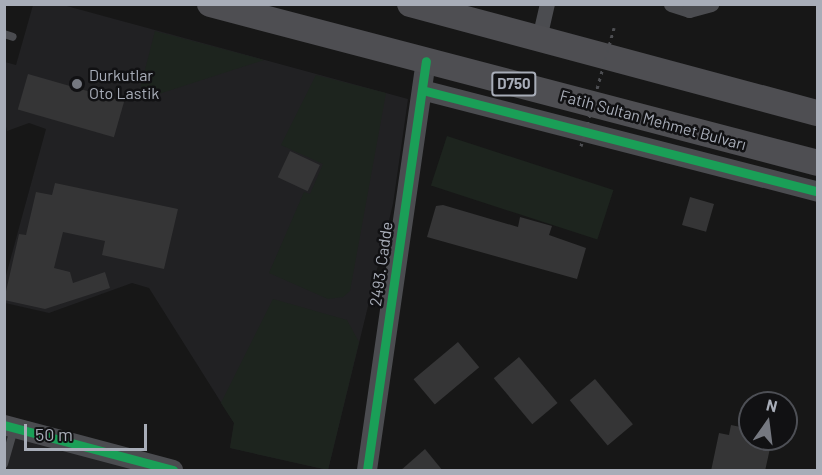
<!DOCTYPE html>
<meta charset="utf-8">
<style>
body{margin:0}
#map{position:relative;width:822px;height:475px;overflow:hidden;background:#171717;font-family:Barlow,sans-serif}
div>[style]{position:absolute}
.built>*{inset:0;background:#212123}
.green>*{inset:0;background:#1d241e;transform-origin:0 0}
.building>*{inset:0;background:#353536;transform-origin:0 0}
.service>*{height:8px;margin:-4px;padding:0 4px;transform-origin:4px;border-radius:4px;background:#4b4c50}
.minor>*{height:15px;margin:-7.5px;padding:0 7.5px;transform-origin:7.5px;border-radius:7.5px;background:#4b4c50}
.tertiary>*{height:20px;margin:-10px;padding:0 10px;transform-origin:10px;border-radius:10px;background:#4b4c50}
.trunk>*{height:26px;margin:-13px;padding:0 13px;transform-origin:13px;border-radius:13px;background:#4e4e52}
.path-bridge>*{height:3px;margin-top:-1.5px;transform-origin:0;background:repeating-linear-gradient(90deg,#4d4e52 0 3px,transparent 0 7.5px)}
.cycleway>*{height:9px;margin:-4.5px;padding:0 4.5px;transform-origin:4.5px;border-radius:4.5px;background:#1a9f57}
.dots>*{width:16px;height:16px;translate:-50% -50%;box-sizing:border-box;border:3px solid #111113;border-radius:50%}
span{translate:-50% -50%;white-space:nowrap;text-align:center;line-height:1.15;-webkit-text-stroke:5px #111113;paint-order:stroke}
.shield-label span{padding:2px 4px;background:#111113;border:2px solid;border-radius:4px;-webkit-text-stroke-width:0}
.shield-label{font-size:15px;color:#a8adb8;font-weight:700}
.poi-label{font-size:16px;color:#a8adb8}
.left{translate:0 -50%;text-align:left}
.street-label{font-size:16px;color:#a8adb8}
.frame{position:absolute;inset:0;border:6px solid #a8adb8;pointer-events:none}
.north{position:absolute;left:738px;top:391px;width:60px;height:60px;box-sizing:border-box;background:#111113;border:2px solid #4d4f55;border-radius:50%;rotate:14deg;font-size:16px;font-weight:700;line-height:24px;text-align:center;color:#a8adb8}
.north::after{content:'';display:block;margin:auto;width:21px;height:27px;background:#757880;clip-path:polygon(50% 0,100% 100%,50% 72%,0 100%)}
.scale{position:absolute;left:24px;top:424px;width:123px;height:27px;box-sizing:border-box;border:3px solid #a8adb8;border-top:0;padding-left:8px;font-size:18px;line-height:21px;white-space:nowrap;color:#a8adb8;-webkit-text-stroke:4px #111113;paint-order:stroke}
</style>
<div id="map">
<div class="built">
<i style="clip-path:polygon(33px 5px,63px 5px,408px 99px,393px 204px,328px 470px,230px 448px,234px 423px,149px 288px,132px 283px,49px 313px,5px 303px,5px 279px,46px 129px,29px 123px,7px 131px,5px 123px,5px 62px,16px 65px)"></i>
<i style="clip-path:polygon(5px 433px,143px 470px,5px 470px)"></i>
</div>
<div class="green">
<i style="clip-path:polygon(155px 31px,264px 60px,137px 101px)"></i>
<i style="clip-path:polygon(316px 75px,386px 93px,350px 291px,343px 297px,328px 299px,269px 273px,304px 192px,310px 194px,323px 164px,281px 145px)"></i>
<i style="left:447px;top:136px;width:175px;height:52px;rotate:18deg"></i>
<i style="clip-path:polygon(273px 299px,347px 320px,359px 342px,328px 470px,230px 448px,234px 423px,221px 403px)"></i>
</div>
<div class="building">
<i style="left:28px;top:74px;width:100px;height:37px;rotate:16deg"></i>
<i style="left:290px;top:151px;width:33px;height:29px;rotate:25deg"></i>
<i style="clip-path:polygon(55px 183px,178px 209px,164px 269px,102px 255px,105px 241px,63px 232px,54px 268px,70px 272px,73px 283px,105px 272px,110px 288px,45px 309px,4px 300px,19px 234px,26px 235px,36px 192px,52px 195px)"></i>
<i style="left:690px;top:197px;width:25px;height:29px;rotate:16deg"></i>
<i style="clip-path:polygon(443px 205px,518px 227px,520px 217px,552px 226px,549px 235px,586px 248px,577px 279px,427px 237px,436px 206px)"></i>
<i style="left:458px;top:342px;width:33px;height:58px;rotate:50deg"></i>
<i style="left:519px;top:357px;width:60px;height:33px;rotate:50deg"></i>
<i style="left:595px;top:379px;width:59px;height:33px;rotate:50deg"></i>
<i style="clip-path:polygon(731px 425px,750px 429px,750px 439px,771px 444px,765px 471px,711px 471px,719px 433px,729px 435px)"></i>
<i style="clip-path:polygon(425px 449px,443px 471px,400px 471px)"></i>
</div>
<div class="service">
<i style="left:4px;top:34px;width:9px;rotate:18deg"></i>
<i style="left:4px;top:464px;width:36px;rotate:-74deg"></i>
</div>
<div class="minor">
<i style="left:671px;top:4px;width:19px;rotate:18deg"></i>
<i style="left:689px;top:10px;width:23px;rotate:-15deg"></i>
<i style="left:539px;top:38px;width:35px;rotate:-77deg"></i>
</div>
<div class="tertiary">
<i style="left:422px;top:90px;width:409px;rotate:14.4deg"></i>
<i style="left:4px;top:425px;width:175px;rotate:14.9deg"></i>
<i style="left:367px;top:470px;width:413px;rotate:-81.8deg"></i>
</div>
<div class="trunk">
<i style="left:210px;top:4px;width:628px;rotate:14.66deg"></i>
<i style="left:410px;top:4px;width:422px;rotate:15deg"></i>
</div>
<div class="path-bridge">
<i style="left:581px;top:146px;width:123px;rotate:-74.4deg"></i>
</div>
<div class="cycleway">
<i style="left:422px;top:90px;width:409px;rotate:14.4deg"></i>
<i style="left:4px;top:425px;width:175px;rotate:14.9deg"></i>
<i style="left:367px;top:470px;width:413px;rotate:-81.8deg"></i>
</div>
<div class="dots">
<i style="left:77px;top:84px;background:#757880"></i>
</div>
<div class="shield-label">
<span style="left:514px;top:84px">D750</span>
</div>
<div class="poi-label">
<span class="left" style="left:89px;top:84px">Durkutlar<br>Oto Lastik</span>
</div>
<div class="street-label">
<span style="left:653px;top:120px;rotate:15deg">Fatih Sultan Mehmet Bulvarı</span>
<span style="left:381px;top:264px;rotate:-82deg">2493. Cadde</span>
</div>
<div class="frame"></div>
<div class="north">N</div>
<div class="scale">50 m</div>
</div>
